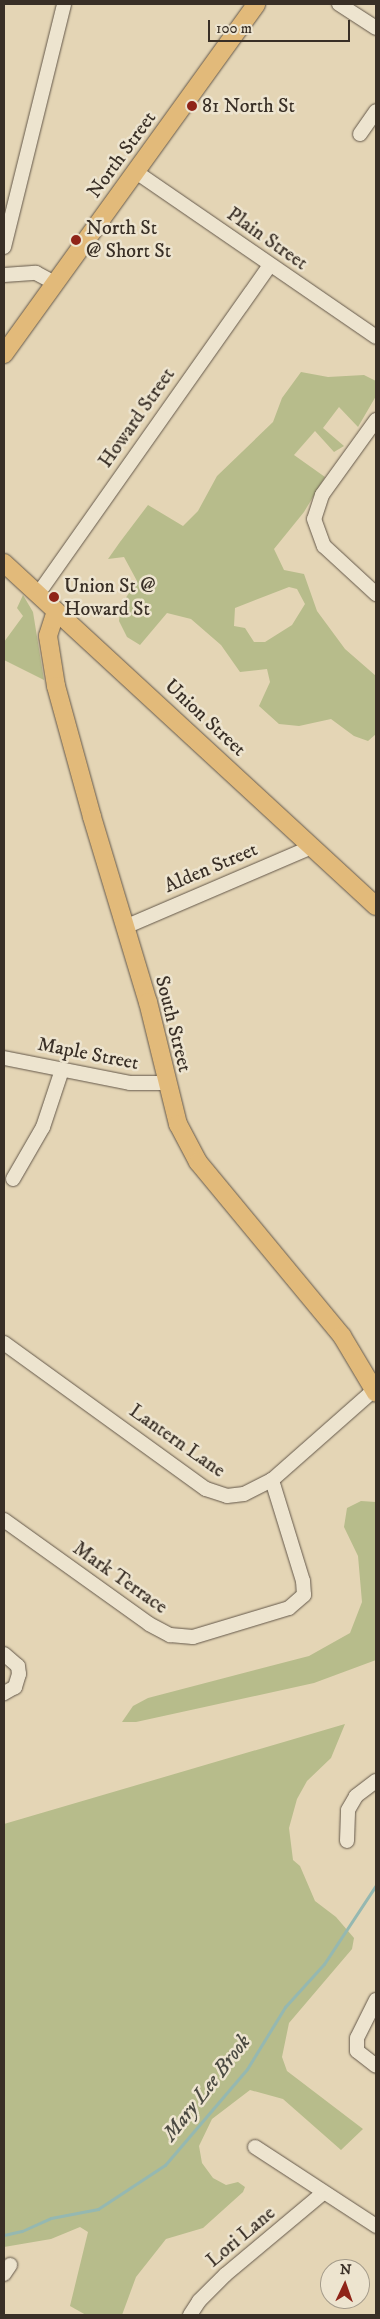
<!DOCTYPE html>
<style>
body{margin:0}
#map{position:relative;width:380px;height:2319px;overflow:hidden;background:#e4d5b5;font-family:"IM FELL DW Pica",serif}
div>[style]{position:absolute}
.green>*{inset:0;background:#b7bc8b}
.stream>*{height:3px;margin:-1.5px;padding:0 1.5px;transform-origin:1.5px;border-radius:1.5px;background:#95b8b1}
.roads{filter:drop-shadow(0 0 1px #64584a) drop-shadow(0 0 1px #64584a)}
.minor>*{height:14px;margin:-7px;padding:0 7px;transform-origin:7px;border-radius:7px;background:#ede4cf}
.major>*{height:18px;margin:-9px;padding:0 9px;transform-origin:9px;border-radius:9px;background:#e2ba7a}
.dots>*{width:14px;height:14px;translate:-50% -50%;box-sizing:border-box;border:2px solid #ede4cf;border-radius:50%}
span{translate:-50% -50%;white-space:nowrap;text-align:center;line-height:1.15;-webkit-text-stroke:5px #ede4cf;paint-order:stroke}
.poi-label{font-size:20px;color:#392f26}
.left{translate:0 -50%;text-align:left}
.street-label{font-size:20px;color:#392f26}
.water-label{font-size:21px;color:#4b4a42;font-style:italic}
.frame{position:absolute;inset:0;border:5px solid #392f26;pointer-events:none}
.north{position:absolute;left:320px;top:2259px;width:50px;height:50px;box-sizing:border-box;background:#ede4cf;border:1px solid #a59c8b;border-radius:50%;rotate:3deg;font-size:14px;font-weight:700;line-height:20px;text-align:center;color:#392f26}
.north::after{content:'';display:block;margin:auto;width:18px;height:22px;background:#8f2418;clip-path:polygon(50% 0,100% 100%,50% 72%,0 100%)}
.scale{position:absolute;left:208px;top:20px;width:142px;height:22px;box-sizing:border-box;border:2px solid #392f26;border-top:0;padding-left:6px;font-size:15px;line-height:18px;white-space:nowrap;color:#392f26;-webkit-text-stroke:4px #ede4cf;paint-order:stroke}
</style>
<div id="map">
<div class="green">
<i style="clip-path:polygon(evenodd,301px 372px,328px 377px,364px 375px,376px 381px,376px 396px,358px 427px,339px 407px,323px 428px,344px 446px,334px 452px,315px 431px,294px 455px,325px 477px,304px 512px,274px 549px,284px 570px,304px 574px,317px 611px,345px 649px,376px 676px,376px 734px,368px 741px,354px 736px,331px 719px,299px 726px,279px 724px,259px 706px,270px 682px,267px 669px,240px 672px,221px 645px,191px 619px,167px 613px,140px 645px,127px 637px,119px 621px,121px 605px,137px 581px,124px 557px,108px 559px,120px 542px,148px 505px,183px 526px,198px 511px,217px 476px,273px 422px,282px 398px,301px 372px,289px 587px,297px 589px,305px 604px,292px 625px,265px 642px,254px 642px,245px 628px,234px 626px,235px 608px,289px 587px)"></i>
<i style="clip-path:polygon(23px 595px,33px 612px,44px 680px,4px 660px,4px 642px,23px 616px,17px 608px)"></i>
<i style="clip-path:polygon(361px 1501px,376px 1502px,376px 1660px,314px 1683px,136px 1722px,122px 1722px,133px 1706px,148px 1698px,309px 1656px,350px 1633px,362px 1602px,358px 1556px,344px 1527px,347px 1508px)"></i>
<i style="clip-path:polygon(345px 1724px,331px 1758px,307px 1781px,297px 1799px,289px 1828px,293px 1860px,300px 1866px,315px 1901px,336px 1917px,354px 1938px,352px 1949px,289px 2023px,282px 2057px,287px 2071px,363px 2129px,341px 2150px,283px 2099px,250px 2090px,212px 2119px,199px 2146px,202px 2163px,213px 2178px,226px 2185px,238px 2182px,245px 2187px,243px 2192px,203px 2228px,166px 2239px,136px 2277px,122px 2315px,86px 2315px,70px 2306px,88px 2232px,80px 2227px,51px 2239px,4px 2247px,4px 1824px)"></i>
</div>
<div class="stream">
<i style="left:4px;top:2235px;width:18px;rotate:-13deg"></i>
<i style="left:22px;top:2231px;width:32px;rotate:-24deg"></i>
<i style="left:51px;top:2218px;width:48px;rotate:-10.8deg"></i>
<i style="left:98px;top:2209px;width:80px;rotate:-33.3deg"></i>
<i style="left:165px;top:2165px;width:126px;rotate:-49.5deg"></i>
<i style="left:247px;top:2069px;width:73px;rotate:-58.5deg"></i>
<i style="left:285px;top:2007px;width:58px;rotate:-47.8deg"></i>
<i style="left:324px;top:1964px;width:95px;rotate:-56.6deg"></i>
</div>
<div class="roads">
<div class="minor">
<i style="left:339px;top:4px;width:44px;rotate:33deg"></i>
<i style="left:360px;top:134px;width:28px;rotate:-55deg"></i>
<i style="left:136px;top:172px;width:291px;rotate:34.5deg"></i>
<i style="left:4px;top:247px;width:250px;rotate:-76.1deg"></i>
<i style="left:4px;top:275px;width:32px;rotate:-4deg"></i>
<i style="left:36px;top:273px;width:21px;rotate:28deg"></i>
<i style="left:376px;top:420px;width:92px;rotate:125.8deg"></i>
<i style="left:322px;top:495px;width:25px;rotate:108deg"></i>
<i style="left:314px;top:519px;width:29px;rotate:70deg"></i>
<i style="left:324px;top:546px;width:71px;rotate:42.7deg"></i>
<i style="left:38px;top:594px;width:401px;rotate:-54.8deg"></i>
<i style="left:125px;top:927px;width:203px;rotate:-23.2deg"></i>
<i style="left:4px;top:1058px;width:128px;rotate:11.2deg"></i>
<i style="left:130px;top:1083px;width:36px"></i>
<i style="left:13px;top:1179px;width:60px;rotate:-60deg"></i>
<i style="left:43px;top:1127px;width:60px;rotate:-71.6deg"></i>
<i style="left:4px;top:1343px;width:249px;rotate:35.9deg"></i>
<i style="left:206px;top:1489px;width:22px;rotate:18deg"></i>
<i style="left:227px;top:1496px;width:17px;rotate:-7deg"></i>
<i style="left:244px;top:1494px;width:31px;rotate:-27deg"></i>
<i style="left:272px;top:1480px;width:136px;rotate:-41.4deg"></i>
<i style="left:4px;top:1520px;width:178px;rotate:35.6deg"></i>
<i style="left:149px;top:1624px;width:24px;rotate:28deg"></i>
<i style="left:170px;top:1635px;width:23px;rotate:5deg"></i>
<i style="left:193px;top:1637px;width:100px;rotate:-16.8deg"></i>
<i style="left:289px;top:1608px;width:20px;rotate:-41deg"></i>
<i style="left:304px;top:1595px;width:14px;rotate:-94deg"></i>
<i style="left:303px;top:1581px;width:106px;rotate:-107.1deg"></i>
<i style="left:4px;top:1654px;width:18px;rotate:41deg"></i>
<i style="left:18px;top:1666px;width:8px;rotate:83deg"></i>
<i style="left:19px;top:1674px;width:14px;rotate:107deg"></i>
<i style="left:15px;top:1687px;width:13px;rotate:151deg"></i>
<i style="left:347px;top:1841px;width:31px;rotate:-88deg"></i>
<i style="left:348px;top:1810px;width:16px;rotate:-60deg"></i>
<i style="left:356px;top:1796px;width:25px;rotate:-37deg"></i>
<i style="left:376px;top:2000px;width:42px;rotate:116.6deg"></i>
<i style="left:357px;top:2038px;width:13px;rotate:90deg"></i>
<i style="left:357px;top:2051px;width:24px;rotate:38deg"></i>
<i style="left:255px;top:2147px;width:145px;rotate:33.1deg"></i>
<i style="left:4px;top:2274px;width:11px;rotate:-56deg"></i>
<i style="left:190px;top:2315px;width:17px;rotate:-57deg"></i>
<i style="left:199px;top:2301px;width:37px;rotate:-45deg"></i>
<i style="left:225px;top:2275px;width:128px;rotate:-39.9deg"></i>
</div>
<div class="major">
<i style="left:4px;top:354px;width:431px;rotate:-54.2deg"></i>
<i style="left:4px;top:563px;width:506px;rotate:42.68deg"></i>
<i style="left:56px;top:611px;width:26px;rotate:108deg"></i>
<i style="left:48px;top:636px;width:51px;rotate:80.9deg"></i>
<i style="left:56px;top:686px;width:136px;rotate:74.6deg"></i>
<i style="left:92px;top:817px;width:193px;rotate:73.2deg"></i>
<i style="left:148px;top:1002px;width:126px;rotate:76.2deg"></i>
<i style="left:178px;top:1124px;width:43px;rotate:62.2deg"></i>
<i style="left:198px;top:1162px;width:226px;rotate:50.4deg"></i>
<i style="left:342px;top:1336px;width:66px;rotate:59.2deg"></i>
</div>
</div>
<div class="dots">
<i style="left:192px;top:106px;background:#8f2418"></i>
<i style="left:76px;top:240px;background:#8f2418"></i>
<i style="left:54px;top:597px;background:#8f2418"></i>
</div>
<div class="poi-label">
<span class="left" style="left:202px;top:106px">81 North St</span>
<span class="left" style="left:86px;top:240px">North St<br>@ Short St</span>
<span class="left" style="left:64px;top:598px">Union St @<br>Howard St</span>
</div>
<div class="street-label">
<span style="left:122px;top:155px;rotate:-54deg">North Street</span>
<span style="left:267px;top:239px;rotate:35deg">Plain Street</span>
<span style="left:137px;top:418px;rotate:-55deg">Howard Street</span>
<span style="left:205px;top:718px;rotate:43deg">Union Street</span>
<span style="left:211px;top:868px;rotate:-23deg">Alden Street</span>
<span style="left:173px;top:1024px;rotate:76deg">South Street</span>
<span style="left:88px;top:1054px;rotate:11deg">Maple Street</span>
<span style="left:177px;top:1441px;rotate:35deg">Lantern Lane</span>
<span style="left:120px;top:1578px;rotate:35deg">Mark Terrace</span>
<span style="left:241px;top:2237px;rotate:-40deg">Lori Lane</span>
</div>
<div class="water-label">
<span style="left:207px;top:2088px;rotate:-52deg">Mary Lee Brook</span>
</div>
<div class="frame"></div>
<div class="north">N</div>
<div class="scale">100 m</div>
</div>
